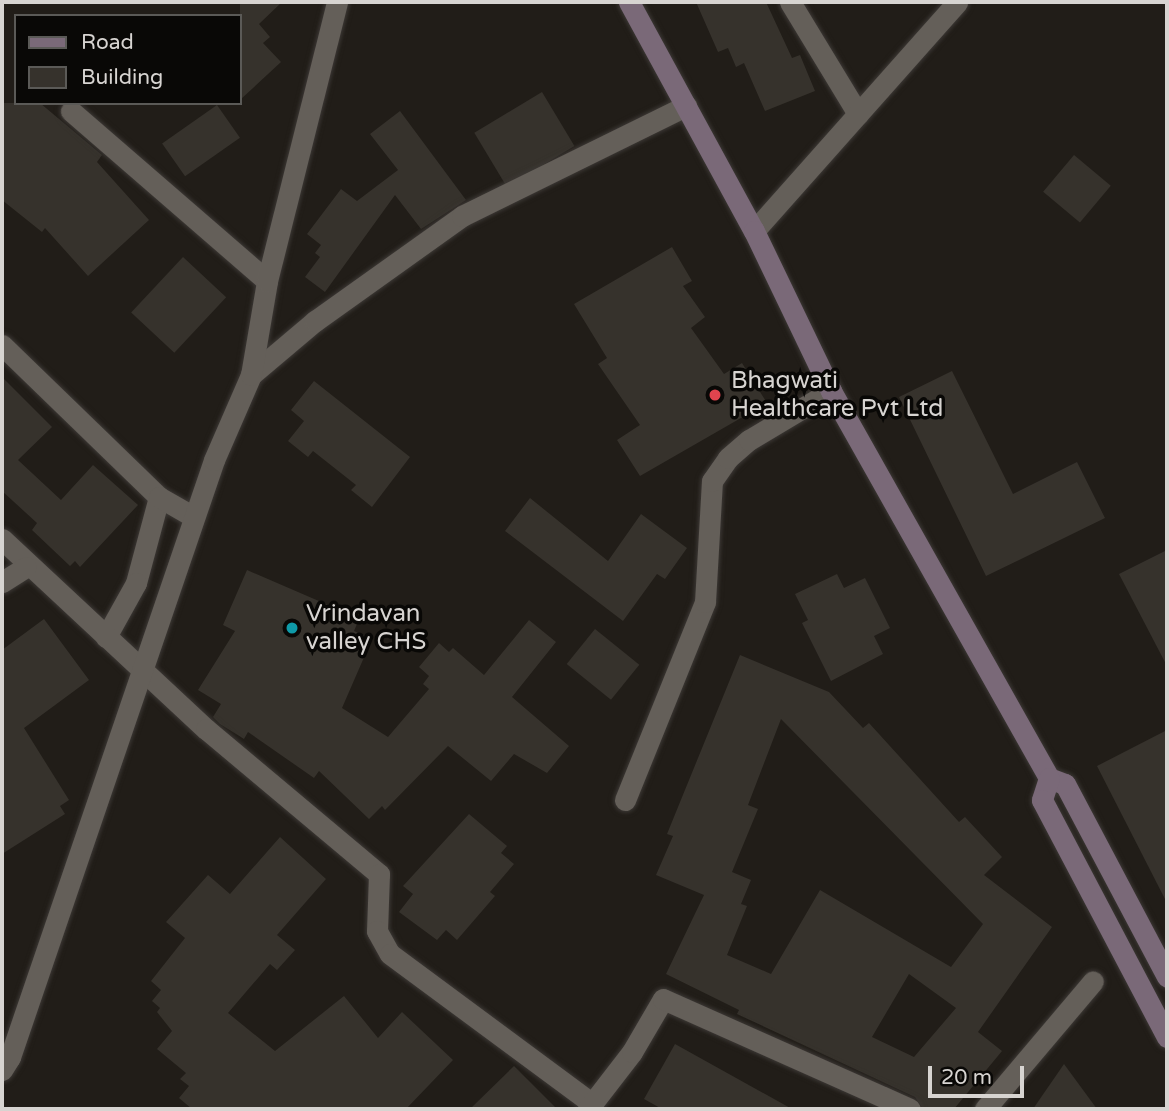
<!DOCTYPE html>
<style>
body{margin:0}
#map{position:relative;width:1169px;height:1111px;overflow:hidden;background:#211d18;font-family:"Varela Round",sans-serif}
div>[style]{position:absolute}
.building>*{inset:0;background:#36322c;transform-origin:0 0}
.roads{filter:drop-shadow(0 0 2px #3c3835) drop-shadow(0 0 2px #3c3835)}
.street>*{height:21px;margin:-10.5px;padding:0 10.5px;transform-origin:10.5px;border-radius:10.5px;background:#645f59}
.secondary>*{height:21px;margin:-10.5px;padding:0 10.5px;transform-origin:10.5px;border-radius:10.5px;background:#7a6978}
.dots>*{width:19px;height:19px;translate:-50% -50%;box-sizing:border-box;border:4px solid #090806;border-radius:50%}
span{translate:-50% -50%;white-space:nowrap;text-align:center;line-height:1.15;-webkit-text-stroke:7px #090806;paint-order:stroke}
.poi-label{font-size:24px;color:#d7d4d1}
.left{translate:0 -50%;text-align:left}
.frame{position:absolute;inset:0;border:4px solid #d7d4d1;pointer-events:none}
.legend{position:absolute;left:14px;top:14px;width:228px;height:91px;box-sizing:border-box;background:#090806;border:2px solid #5b5a57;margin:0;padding:9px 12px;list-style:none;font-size:21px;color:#d7d4d1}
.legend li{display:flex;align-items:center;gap:14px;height:35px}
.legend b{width:35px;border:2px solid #5b5a57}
.scale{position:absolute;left:928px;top:1066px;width:96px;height:32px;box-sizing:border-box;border:4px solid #d7d4d1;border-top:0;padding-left:9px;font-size:21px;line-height:24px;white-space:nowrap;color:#d7d4d1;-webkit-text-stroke:5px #090806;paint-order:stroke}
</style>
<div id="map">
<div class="building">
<i style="clip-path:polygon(240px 2px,282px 2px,259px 24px,270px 37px,263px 43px,281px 62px,240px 100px)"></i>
<i style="clip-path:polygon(696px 2px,766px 2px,792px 58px,800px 55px,815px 91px,765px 111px,744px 63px,736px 67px,728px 48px,718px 52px)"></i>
<i style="left:542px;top:92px;width:63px;height:79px;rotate:59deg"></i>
<i style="clip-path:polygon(2px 103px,40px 103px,102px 155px,97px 162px,149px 220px,88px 276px,45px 228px,42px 232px,2px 200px)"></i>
<i style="left:217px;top:105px;width:40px;height:67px;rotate:55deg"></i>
<i style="clip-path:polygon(400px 111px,466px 200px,421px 229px,395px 195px,325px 292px,305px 277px,320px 257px,315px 253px,321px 245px,307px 234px,341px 189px,357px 201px,398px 170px,370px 134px)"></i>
<i style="left:1074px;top:155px;width:48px;height:48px;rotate:40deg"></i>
<i style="clip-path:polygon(672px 247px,692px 281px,683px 286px,705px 317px,691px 328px,724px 374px,742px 363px,767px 403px,640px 476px,617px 440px,640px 425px,598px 364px,607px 358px,574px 304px)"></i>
<i style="left:183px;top:257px;width:59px;height:76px;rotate:43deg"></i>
<i style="clip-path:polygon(952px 371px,1013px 494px,1077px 462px,1105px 518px,986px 576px,899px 397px)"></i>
<i style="clip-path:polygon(2px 377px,52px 427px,18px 460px,61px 500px,93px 465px,138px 505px,80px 567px,75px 561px,70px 566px,32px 530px,37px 523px,2px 491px)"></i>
<i style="clip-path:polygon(314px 381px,410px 457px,372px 507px,351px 490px,356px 485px,313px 451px,308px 457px,288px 441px,304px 421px,291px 410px)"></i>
<i style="clip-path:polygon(530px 498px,608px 561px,641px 514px,687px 548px,665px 579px,657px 574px,623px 621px,505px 531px)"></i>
<i style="clip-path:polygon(1167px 550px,1167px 666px,1119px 574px)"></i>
<i style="clip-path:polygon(247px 570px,342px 611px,340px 617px,357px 624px,354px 631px,372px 639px,342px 708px,388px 737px,429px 689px,423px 684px,429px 676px,419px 667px,439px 643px,449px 652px,453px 648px,484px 675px,529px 620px,556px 642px,512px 697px,569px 746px,547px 773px,514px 754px,491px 781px,448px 746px,385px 810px,382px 806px,369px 819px,319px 771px,314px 778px,248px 732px,244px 739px,220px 724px,213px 717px,221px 704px,198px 690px,235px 631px,223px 625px)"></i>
<i style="clip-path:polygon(837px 574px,844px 588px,865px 578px,890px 628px,874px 636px,883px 654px,831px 681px,802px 623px,808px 620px,795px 594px)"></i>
<i style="clip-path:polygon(44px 619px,89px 680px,24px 728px,69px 800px,60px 806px,65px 814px,2px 854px,2px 650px)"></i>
<i style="left:595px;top:629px;width:57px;height:45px;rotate:39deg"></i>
<i style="clip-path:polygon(evenodd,740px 655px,829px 692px,863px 728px,869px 723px,959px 822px,965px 817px,1002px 857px,984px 875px,1052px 927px,978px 1032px,1002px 1051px,954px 1109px,923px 1109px,915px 1097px,737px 1014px,739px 1010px,666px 974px,704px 895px,656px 875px,673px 836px,667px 834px,740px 655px,781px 719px,983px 924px,951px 967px,820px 890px,771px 974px,727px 955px,747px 906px,741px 904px,751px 880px,732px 872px,758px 809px,748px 805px,781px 719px,740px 655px,909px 974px,956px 1008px,914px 1057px,872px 1037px,909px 974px)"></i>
<i style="clip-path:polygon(1167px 730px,1167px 903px,1097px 766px)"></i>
<i style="clip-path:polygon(469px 814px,507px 846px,501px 853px,514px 864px,490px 892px,495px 896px,457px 940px,446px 930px,437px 940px,399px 912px,413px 894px,403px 886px)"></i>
<i style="clip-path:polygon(280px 837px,326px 879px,277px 935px,295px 950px,277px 970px,270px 964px,228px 1013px,275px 1051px,344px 996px,378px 1038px,402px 1012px,453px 1060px,406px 1109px,192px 1109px,179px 1098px,189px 1086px,180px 1079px,186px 1073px,157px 1049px,172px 1031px,157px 1012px,160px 1008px,152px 1001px,161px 990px,151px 981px,185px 938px,166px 922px,208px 875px,230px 894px)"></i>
<i style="clip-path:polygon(675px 1044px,792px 1109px,662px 1109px,644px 1099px)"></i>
<i style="clip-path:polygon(1064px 1064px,1097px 1109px,1033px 1109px)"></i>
<i style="clip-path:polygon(514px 1066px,557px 1109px,470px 1109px)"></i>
</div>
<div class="roads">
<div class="street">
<i style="left:790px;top:2px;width:131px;rotate:58.7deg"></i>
<i style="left:71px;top:111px;width:259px;rotate:40.9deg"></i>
<i style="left:754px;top:231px;width:306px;rotate:-48.4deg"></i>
<i style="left:2px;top:345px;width:219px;rotate:44.1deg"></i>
<i style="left:159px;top:497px;width:89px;rotate:105deg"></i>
<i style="left:136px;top:583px;width:62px;rotate:119.1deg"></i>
<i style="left:251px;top:375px;width:84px;rotate:-40.2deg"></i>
<i style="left:315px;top:321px;width:181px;rotate:-35.5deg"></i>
<i style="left:462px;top:216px;width:250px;rotate:-26.2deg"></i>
<i style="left:159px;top:497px;width:40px;rotate:29.7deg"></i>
<i style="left:2px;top:539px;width:279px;rotate:43deg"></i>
<i style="left:206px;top:729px;width:226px;rotate:40deg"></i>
<i style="left:379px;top:874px;width:57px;rotate:92deg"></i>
<i style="left:377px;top:931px;width:26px;rotate:61deg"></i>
<i style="left:390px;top:954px;width:252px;rotate:36.5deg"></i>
<i style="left:2px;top:582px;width:28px;rotate:-32deg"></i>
<i style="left:625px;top:800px;width:214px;rotate:-68deg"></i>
<i style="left:705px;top:602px;width:121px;rotate:-86.7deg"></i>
<i style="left:712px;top:481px;width:28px;rotate:-55deg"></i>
<i style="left:728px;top:458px;width:28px;rotate:-41deg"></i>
<i style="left:749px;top:440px;width:96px;rotate:-30.9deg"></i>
<i style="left:2px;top:1070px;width:15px;rotate:-58deg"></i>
<i style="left:10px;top:1057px;width:631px;rotate:-71.13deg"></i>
<i style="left:214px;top:460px;width:93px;rotate:-66.5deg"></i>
<i style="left:251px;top:375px;width:95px;rotate:-80.3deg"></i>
<i style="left:267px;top:281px;width:288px;rotate:-75.9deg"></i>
<i style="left:588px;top:1109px;width:72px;rotate:-52.3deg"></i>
<i style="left:632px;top:1052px;width:61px;rotate:-59.7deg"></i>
<i style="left:663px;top:999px;width:270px;rotate:24deg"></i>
<i style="left:985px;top:1109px;width:167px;rotate:-49.8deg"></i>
</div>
<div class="secondary">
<i style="left:629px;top:2px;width:261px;rotate:61.4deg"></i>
<i style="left:754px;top:231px;width:178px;rotate:64.3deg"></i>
<i style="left:831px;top:391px;width:444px;rotate:60.6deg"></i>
<i style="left:1049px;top:778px;width:17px;rotate:21deg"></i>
<i style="left:1065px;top:784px;width:218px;rotate:62.1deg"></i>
<i style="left:1049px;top:778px;width:23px;rotate:108deg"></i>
<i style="left:1042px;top:800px;width:268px;rotate:62.2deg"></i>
</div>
</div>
<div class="dots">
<i style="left:715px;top:395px;background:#e0444e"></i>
<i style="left:292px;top:628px;background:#0f9aa8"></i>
</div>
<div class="poi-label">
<span class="left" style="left:731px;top:395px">Bhagwati<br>Healthcare Pvt Ltd</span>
<span class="left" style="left:306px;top:628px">Vrindavan<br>valley CHS</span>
</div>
<div class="frame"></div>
<ul class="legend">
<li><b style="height:9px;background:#7a6978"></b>Road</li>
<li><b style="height:19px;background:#36322c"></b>Building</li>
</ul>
<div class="scale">20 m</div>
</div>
